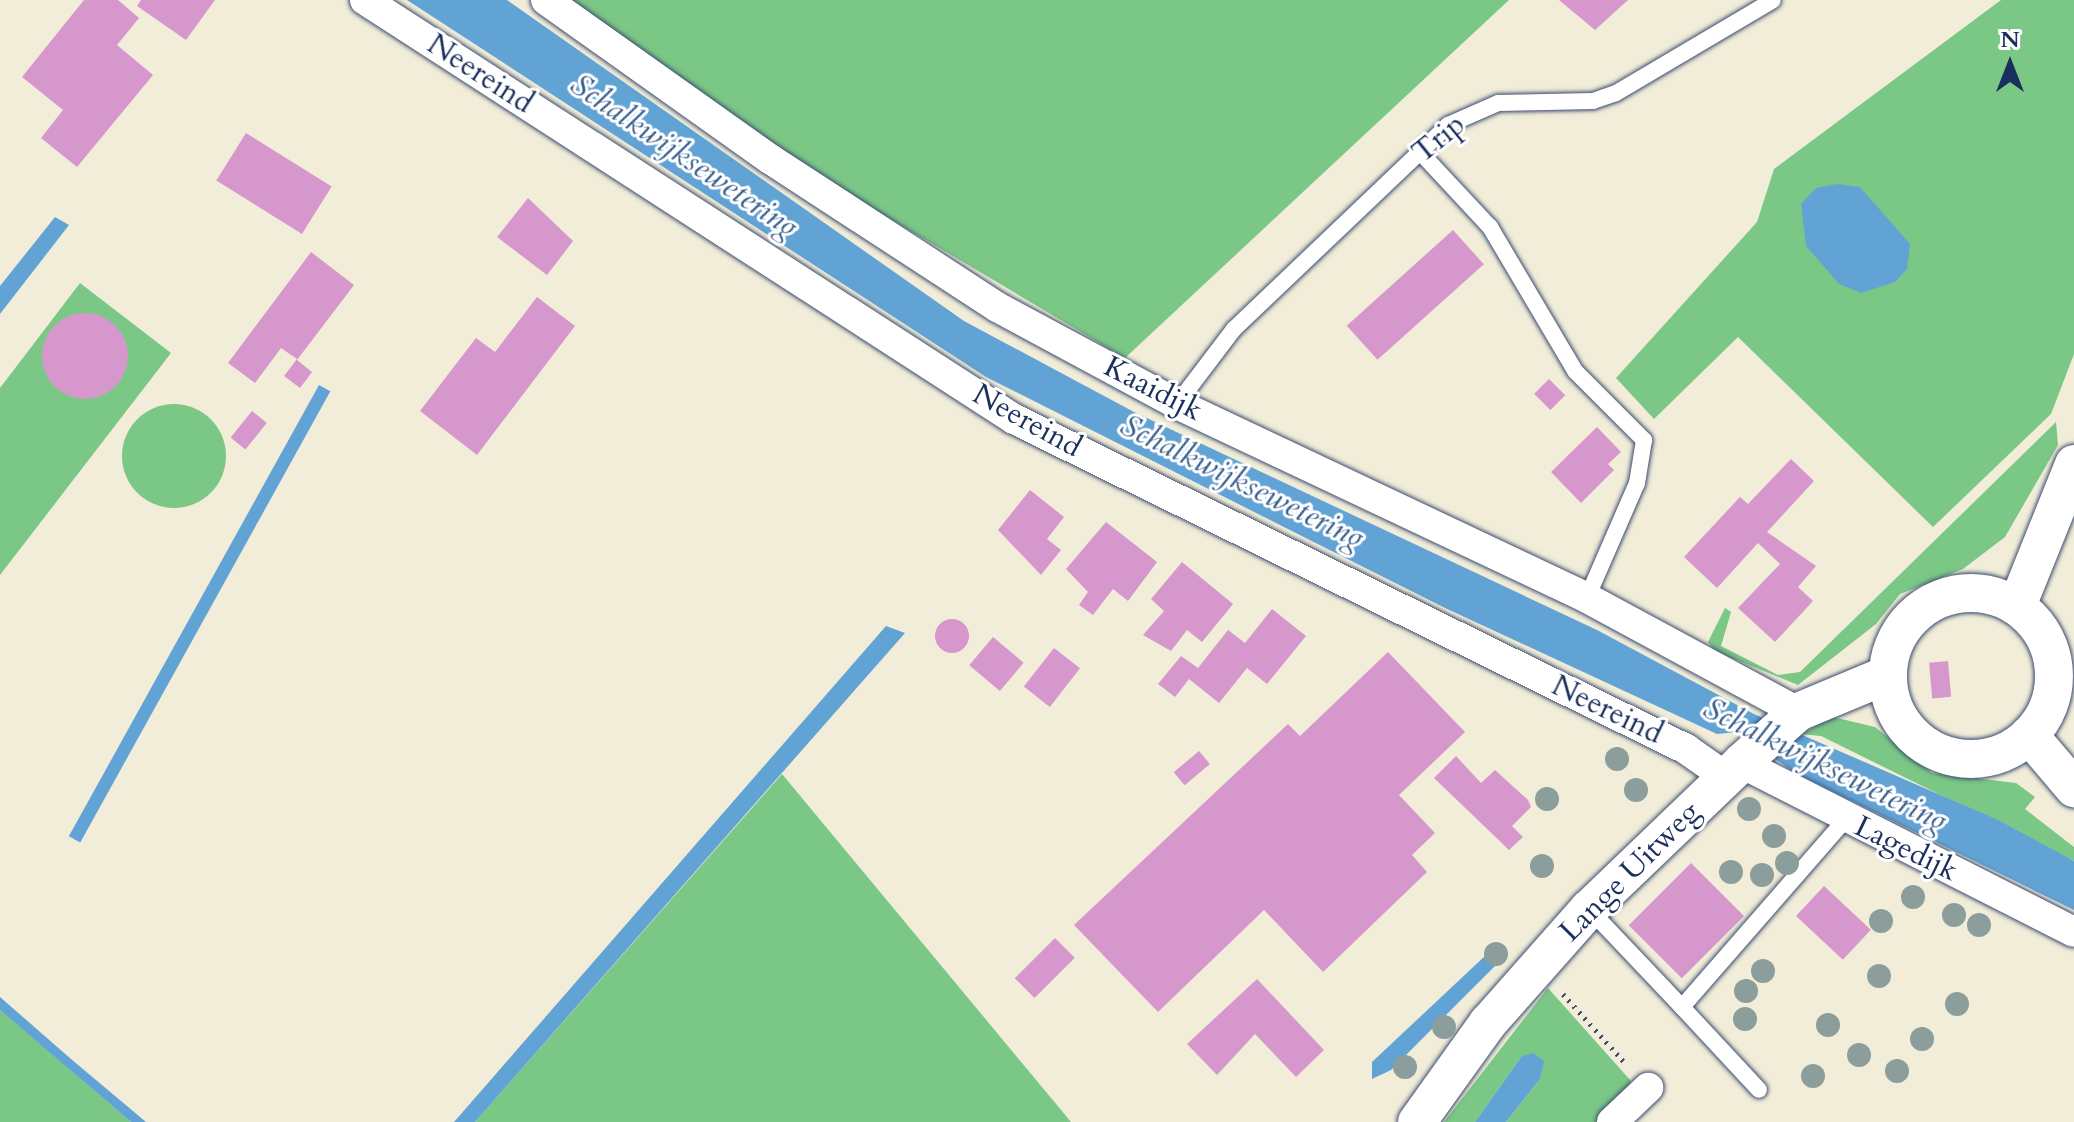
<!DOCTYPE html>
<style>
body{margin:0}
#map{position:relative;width:2074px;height:1122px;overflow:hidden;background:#f1edd9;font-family:Cardo,serif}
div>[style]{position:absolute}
.green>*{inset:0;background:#7bc786}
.round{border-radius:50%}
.water>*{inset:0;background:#62a3d5;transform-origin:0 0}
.building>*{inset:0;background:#d697cd;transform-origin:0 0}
.path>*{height:5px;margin-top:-2.5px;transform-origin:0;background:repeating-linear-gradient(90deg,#3b4c70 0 2px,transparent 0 8px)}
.roads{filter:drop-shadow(0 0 2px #3b4c70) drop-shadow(0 0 2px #3b4c70)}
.service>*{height:16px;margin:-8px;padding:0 8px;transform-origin:8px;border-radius:8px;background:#fff}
.minor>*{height:30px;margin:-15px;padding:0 15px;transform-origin:15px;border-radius:15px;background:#fff}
.tertiary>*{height:38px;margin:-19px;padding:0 19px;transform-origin:19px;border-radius:19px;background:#fff}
.tertiary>.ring{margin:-19px;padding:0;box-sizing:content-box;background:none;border:38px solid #fff;border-radius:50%}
.trees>*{width:24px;height:24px;margin:-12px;border-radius:50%;background:#8b9e9c}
span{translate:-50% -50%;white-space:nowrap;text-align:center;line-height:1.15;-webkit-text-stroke:6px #fff;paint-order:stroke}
.street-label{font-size:30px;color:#1b2f5e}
.water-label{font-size:32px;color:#375d8e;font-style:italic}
.north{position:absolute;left:1970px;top:24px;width:80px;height:80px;-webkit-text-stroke:6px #fff;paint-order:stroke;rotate:0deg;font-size:22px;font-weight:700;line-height:32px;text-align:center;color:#1b2f5e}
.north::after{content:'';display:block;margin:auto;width:28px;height:36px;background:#1b2f5e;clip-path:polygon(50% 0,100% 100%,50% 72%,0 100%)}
</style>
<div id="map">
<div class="green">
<i style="clip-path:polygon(568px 0,1509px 0,1125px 358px,823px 179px)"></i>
<i style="clip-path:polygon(2001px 0,2074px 0,2074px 354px,2051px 414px,1933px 527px,1738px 337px,1654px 419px,1616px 378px,1757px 222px,1774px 169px)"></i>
<i style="clip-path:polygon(80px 283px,171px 353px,0 575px,0 388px)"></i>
<i class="round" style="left:122px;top:404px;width:104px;height:104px"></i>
<i style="clip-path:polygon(2056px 422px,2058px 445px,2005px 537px,1963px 569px,1900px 594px,1876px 624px,1798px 685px,1715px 651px,1708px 642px,1725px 608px,1731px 612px,1721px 646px,1778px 675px,1800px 672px)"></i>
<i style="clip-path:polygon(1833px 717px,1875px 727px,1932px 773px,2016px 783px,2035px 797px,2025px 809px,2074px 847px,2074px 861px,1821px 736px,1801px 734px)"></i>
<i style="clip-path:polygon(782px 774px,1071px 1122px,475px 1122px)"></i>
<i style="clip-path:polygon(1548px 988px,1631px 1081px,1627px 1095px,1595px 1122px,1506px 1122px,1540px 1079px,1521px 1057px,1475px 1122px,1444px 1122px)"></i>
<i style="clip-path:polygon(0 1010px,24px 1030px,131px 1122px,0 1122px)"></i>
</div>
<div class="water">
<i style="clip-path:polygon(407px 0,507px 0,964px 321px,1134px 412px,1597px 630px,1754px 714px,1998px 820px,2074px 861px,2074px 910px,1795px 773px,1738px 732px,1717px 734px,1443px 607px,986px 377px)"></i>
<i style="clip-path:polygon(1837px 184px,1860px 187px,1910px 244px,1907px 269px,1895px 282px,1861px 293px,1839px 284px,1806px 246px,1801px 204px,1816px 188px)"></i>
<i style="clip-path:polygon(55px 217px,69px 225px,0 314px,0 286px)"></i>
<i style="left:319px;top:385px;width:13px;height:516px;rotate:29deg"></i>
<i style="clip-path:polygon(886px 626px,905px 633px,475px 1122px,454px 1122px)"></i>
<i style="clip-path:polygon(1486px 955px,1497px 964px,1391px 1070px,1372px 1079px,1372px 1062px)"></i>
<i style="clip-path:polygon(0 997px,71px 1059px,146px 1122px,131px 1122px,0 1010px)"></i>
<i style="clip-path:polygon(1533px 1053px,1544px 1061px,1540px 1079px,1506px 1122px,1475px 1122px,1521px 1057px)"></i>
</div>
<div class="building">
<i style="clip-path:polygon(84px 0,118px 0,139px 18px,117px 45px,153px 75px,77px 167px,41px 138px,63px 110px,22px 77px)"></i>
<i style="clip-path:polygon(141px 0,215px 0,186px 40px,137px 6px)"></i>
<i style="clip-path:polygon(1559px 0,1628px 0,1595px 30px)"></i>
<i style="left:246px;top:133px;width:101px;height:56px;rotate:32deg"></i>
<i style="clip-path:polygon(528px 198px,573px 241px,547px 275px,497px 237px)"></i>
<i style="left:1453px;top:230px;width:46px;height:143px;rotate:48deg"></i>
<i style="clip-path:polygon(311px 252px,354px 285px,297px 360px,312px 372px,300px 388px,284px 376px,297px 359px,281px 348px,255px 383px,228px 363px)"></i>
<i style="clip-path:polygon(537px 297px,575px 326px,477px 455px,420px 411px,476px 338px,495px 352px)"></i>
<i class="round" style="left:42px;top:313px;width:86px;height:86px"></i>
<i style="left:1549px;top:379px;width:23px;height:21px;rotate:45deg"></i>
<i style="left:252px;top:411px;width:19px;height:34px;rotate:39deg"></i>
<i style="clip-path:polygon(1597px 427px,1621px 452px,1608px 464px,1614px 470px,1581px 503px,1551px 472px)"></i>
<i style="clip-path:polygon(1791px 459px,1814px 481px,1767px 532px,1816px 566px,1798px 587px,1813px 601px,1775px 642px,1738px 608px,1780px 564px,1758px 543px,1717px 588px,1684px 557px,1740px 497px,1748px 504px)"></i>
<i style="clip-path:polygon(1030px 490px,1064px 517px,1047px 539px,1061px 550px,1041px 575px,998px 530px)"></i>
<i style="clip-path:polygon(1106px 522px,1157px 562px,1128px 601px,1113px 589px,1093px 615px,1079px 605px,1088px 592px,1066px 569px)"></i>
<i style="clip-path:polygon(1182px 562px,1233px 604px,1202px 642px,1187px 630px,1171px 651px,1143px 635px,1164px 611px,1151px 599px)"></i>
<i style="clip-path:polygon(1272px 609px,1306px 636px,1267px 684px,1247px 668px,1219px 703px,1189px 679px,1175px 697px,1158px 684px,1181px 656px,1198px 668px,1228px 630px,1245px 643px)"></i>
<i class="round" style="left:935px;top:619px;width:34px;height:34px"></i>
<i style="left:993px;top:637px;width:40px;height:37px;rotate:40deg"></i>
<i style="left:1054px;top:648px;width:33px;height:49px;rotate:38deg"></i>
<i style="clip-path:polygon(1388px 652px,1465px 732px,1399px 795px,1435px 833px,1412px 855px,1427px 872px,1323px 972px,1264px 910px,1158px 1012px,1074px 925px,1288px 724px,1300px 736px)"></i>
<i style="left:1948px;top:661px;width:36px;height:19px;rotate:85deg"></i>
<i style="left:1199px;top:751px;width:17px;height:33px;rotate:50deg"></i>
<i style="clip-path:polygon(1456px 756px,1481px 783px,1495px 770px,1528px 800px,1531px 807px,1512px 826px,1523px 837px,1509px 850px,1434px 778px)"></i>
<i style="left:1691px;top:863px;width:75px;height:88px;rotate:45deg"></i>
<i style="left:1824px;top:886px;width:64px;height:41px;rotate:43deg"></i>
<i style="left:1055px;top:938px;width:28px;height:57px;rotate:45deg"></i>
<i style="clip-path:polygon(1257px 979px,1324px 1050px,1296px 1077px,1255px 1034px,1217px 1075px,1187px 1044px)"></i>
</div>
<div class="path">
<i style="left:1563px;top:994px;width:94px;rotate:48deg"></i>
</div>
<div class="roads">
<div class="service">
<i style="left:1420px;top:152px;width:103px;rotate:47deg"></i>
<i style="left:1490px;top:227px;width:167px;rotate:59.4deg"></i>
<i style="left:1575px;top:371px;width:98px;rotate:45deg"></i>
<i style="left:1644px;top:440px;width:44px;rotate:99.2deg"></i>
<i style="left:1637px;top:483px;width:125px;rotate:113.5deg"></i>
<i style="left:1177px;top:404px;width:94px;rotate:-52.8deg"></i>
<i style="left:1234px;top:329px;width:296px;rotate:-43.6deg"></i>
<i style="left:1448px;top:125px;width:55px;rotate:-23.7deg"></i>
<i style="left:1498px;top:103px;width:95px;rotate:-1.2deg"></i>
<i style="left:1593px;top:101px;width:24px;rotate:-19deg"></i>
<i style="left:1616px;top:93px;width:182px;rotate:-30.6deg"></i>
<i style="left:1589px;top:909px;width:135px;rotate:46.5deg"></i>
<i style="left:1682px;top:1007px;width:249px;rotate:-48.9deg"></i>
<i style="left:1682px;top:1007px;width:113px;rotate:47.1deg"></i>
</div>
<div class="minor">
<i style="left:365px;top:0;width:773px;rotate:32.85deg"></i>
<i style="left:1014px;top:419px;width:749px;rotate:26.15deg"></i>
<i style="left:1686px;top:749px;width:49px;rotate:35deg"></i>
<i style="left:546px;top:0;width:275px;rotate:35.4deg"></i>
<i style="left:770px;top:159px;width:271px;rotate:33.1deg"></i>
<i style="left:997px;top:307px;width:204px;rotate:28.3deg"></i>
<i style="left:1177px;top:404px;width:454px;rotate:25.3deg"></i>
<i style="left:1587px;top:598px;width:240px;rotate:28.4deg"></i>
<i style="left:1741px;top:763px;width:373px;rotate:26.9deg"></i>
<i style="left:1612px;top:1122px;width:50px;rotate:-43.4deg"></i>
</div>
<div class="tertiary">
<i class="ring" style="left:1888px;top:593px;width:128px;height:128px"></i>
<i style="left:2017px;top:606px;width:153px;rotate:-68.1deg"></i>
<i style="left:2029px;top:735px;width:70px;rotate:49.7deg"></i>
<i style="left:1417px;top:1122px;width:122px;rotate:-54.4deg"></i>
<i style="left:1488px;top:1023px;width:152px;rotate:-48.5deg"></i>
<i style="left:1589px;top:909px;width:211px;rotate:-43.8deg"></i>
<i style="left:1741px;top:763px;width:76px;rotate:-41.8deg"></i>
<i style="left:1798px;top:712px;width:96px;rotate:-22.6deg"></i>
</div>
</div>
<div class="trees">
<i style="left:1617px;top:759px"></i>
<i style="left:1636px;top:790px"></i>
<i style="left:1547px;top:799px"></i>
<i style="left:1749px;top:809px"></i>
<i style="left:1774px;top:836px"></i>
<i style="left:1787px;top:863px"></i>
<i style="left:1542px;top:866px"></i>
<i style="left:1731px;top:872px"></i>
<i style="left:1762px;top:875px"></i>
<i style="left:1913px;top:897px"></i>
<i style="left:1954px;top:915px"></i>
<i style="left:1881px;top:921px"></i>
<i style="left:1979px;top:925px"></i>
<i style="left:1496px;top:954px"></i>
<i style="left:1763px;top:971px"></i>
<i style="left:1879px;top:976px"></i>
<i style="left:1746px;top:991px"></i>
<i style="left:1957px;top:1004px"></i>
<i style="left:1745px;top:1019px"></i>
<i style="left:1828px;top:1025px"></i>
<i style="left:1444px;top:1027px"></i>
<i style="left:1922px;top:1039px"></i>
<i style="left:1859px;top:1055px"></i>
<i style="left:1405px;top:1067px"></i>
<i style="left:1897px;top:1071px"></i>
<i style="left:1813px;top:1076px"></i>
</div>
<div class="street-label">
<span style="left:480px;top:74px;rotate:33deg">Neereind</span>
<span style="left:1439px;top:139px;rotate:-39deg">Trip</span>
<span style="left:1153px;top:389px;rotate:27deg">Kaaidijk</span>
<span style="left:1027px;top:421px;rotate:29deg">Neereind</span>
<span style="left:1607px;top:710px;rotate:26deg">Neereind</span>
<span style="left:1906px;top:849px;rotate:26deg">Lagedijk</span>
<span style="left:1630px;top:872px;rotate:-45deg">Lange Uitweg</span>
</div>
<div class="water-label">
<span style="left:684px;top:156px;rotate:34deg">Schalkwijksewetering</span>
<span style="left:1242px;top:482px;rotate:26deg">Schalkwijksewetering</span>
<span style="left:1825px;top:765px;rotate:26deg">Schalkwijksewetering</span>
</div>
<div class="north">N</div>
</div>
